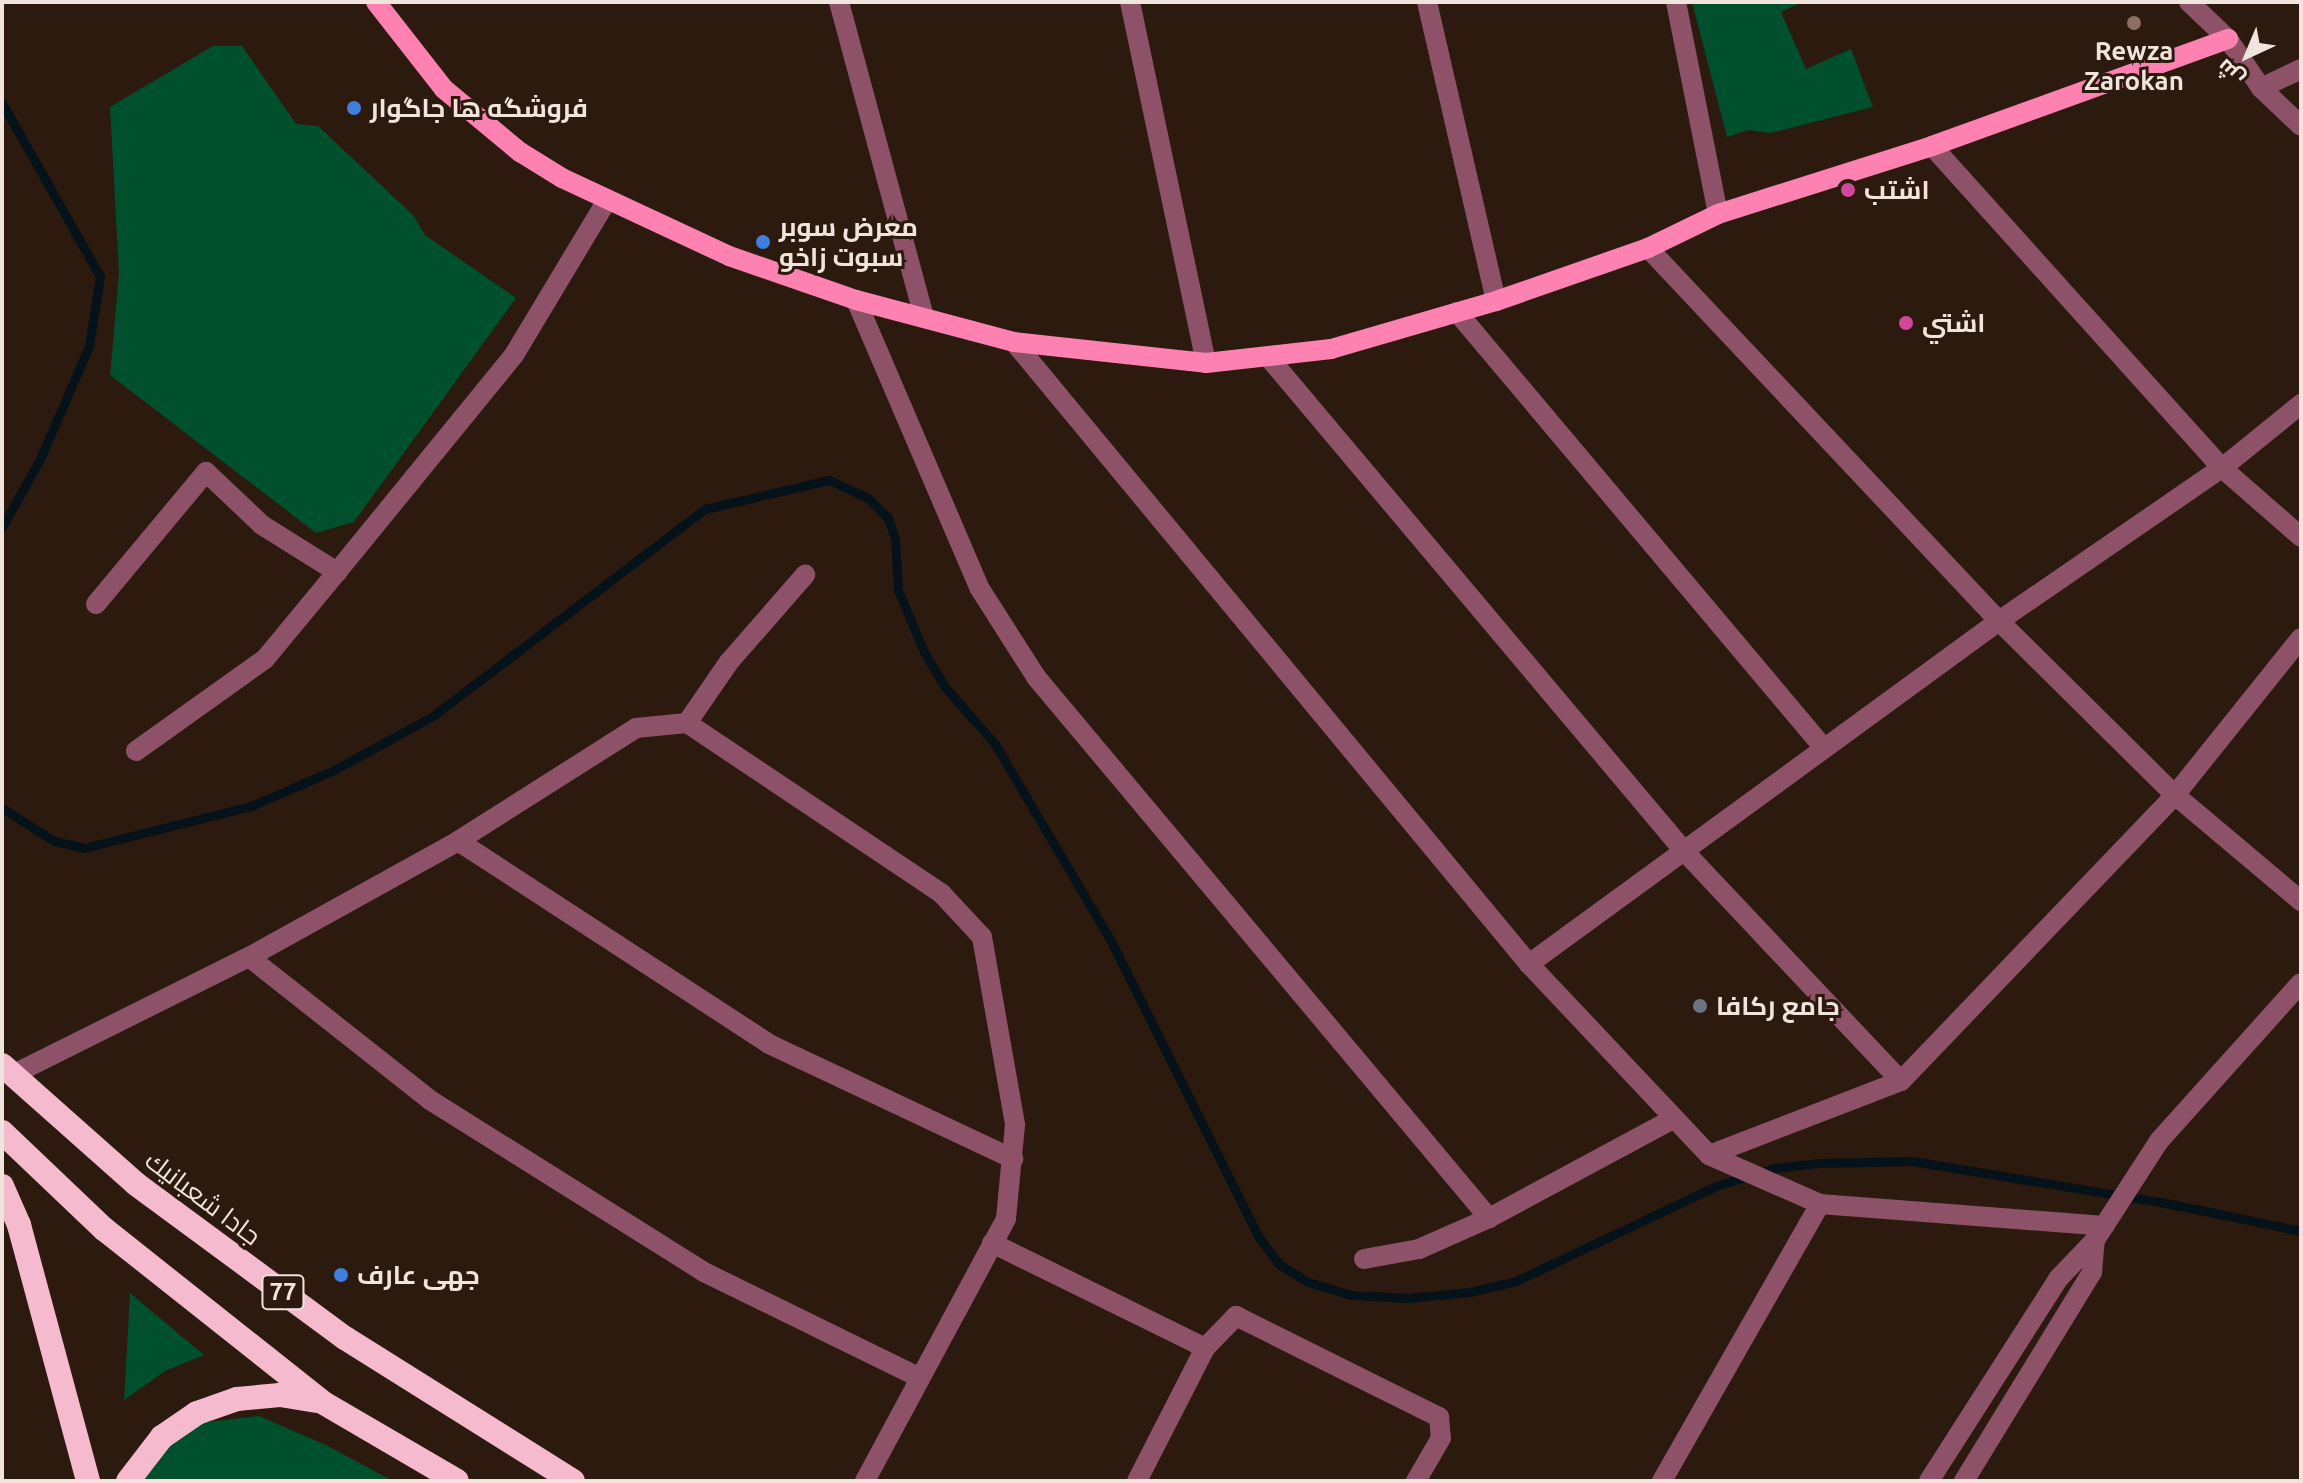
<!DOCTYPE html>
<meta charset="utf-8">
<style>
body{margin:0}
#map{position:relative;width:2303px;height:1483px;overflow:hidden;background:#2c1a0f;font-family:Ubuntu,Cairo,sans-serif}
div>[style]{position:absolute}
.green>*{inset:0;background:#00502e}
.stream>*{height:9px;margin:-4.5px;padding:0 4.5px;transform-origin:4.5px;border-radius:4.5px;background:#05121a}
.minor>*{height:20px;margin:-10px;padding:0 10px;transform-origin:10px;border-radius:10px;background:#8d5268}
.major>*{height:20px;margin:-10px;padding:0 10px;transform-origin:10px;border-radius:10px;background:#fd82b2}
.highway>*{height:24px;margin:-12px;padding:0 12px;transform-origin:12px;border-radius:12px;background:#f6bace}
.dots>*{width:22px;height:22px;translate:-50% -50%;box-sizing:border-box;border:4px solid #2c1a0f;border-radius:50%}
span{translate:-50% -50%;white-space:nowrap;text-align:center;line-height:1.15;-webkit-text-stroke:6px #2c1a0f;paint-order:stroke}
.shield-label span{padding:2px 6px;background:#2c1a0f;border:2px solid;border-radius:6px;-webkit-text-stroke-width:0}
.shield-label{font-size:24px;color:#f1e4dd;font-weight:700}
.poi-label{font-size:26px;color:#f1e4dd;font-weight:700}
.left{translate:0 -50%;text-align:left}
.street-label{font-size:26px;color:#f1e4dd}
.frame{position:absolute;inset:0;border:4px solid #f1e4dd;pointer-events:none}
.north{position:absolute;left:2207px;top:16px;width:80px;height:80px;-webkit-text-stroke:6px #2c1a0f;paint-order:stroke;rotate:224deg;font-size:22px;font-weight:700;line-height:32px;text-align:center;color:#f1e4dd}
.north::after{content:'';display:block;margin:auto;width:28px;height:36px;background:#f1e4dd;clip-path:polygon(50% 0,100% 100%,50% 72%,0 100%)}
</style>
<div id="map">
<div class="green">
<i style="clip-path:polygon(1692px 2px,1803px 2px,1781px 12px,1806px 69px,1851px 49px,1873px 107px,1771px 133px,1748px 130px,1727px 137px)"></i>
<i style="clip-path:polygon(213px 46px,242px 46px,296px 124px,318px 126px,413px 215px,425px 235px,516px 298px,354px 522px,316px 533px,110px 375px,119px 274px,110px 107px)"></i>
<i style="clip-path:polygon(130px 1293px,204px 1355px,165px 1371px,124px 1400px)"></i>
<i style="clip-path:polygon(259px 1416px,328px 1446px,393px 1481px,140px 1481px,150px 1461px,199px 1423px)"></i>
</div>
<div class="stream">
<i style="left:2px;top:103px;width:199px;rotate:60.5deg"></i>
<i style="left:100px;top:276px;width:71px;rotate:98.9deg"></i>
<i style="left:89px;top:346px;width:123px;rotate:113.4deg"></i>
<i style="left:40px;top:459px;width:78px;rotate:119.2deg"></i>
<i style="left:2px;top:808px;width:62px;rotate:32.4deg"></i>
<i style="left:54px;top:841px;width:31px;rotate:13deg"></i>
<i style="left:84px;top:848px;width:172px;rotate:-14.1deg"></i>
<i style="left:251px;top:806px;width:90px;rotate:-23.4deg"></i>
<i style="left:334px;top:770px;width:113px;rotate:-28.6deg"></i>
<i style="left:433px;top:716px;width:342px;rotate:-37.3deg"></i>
<i style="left:705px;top:509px;width:127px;rotate:-13.2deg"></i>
<i style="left:829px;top:480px;width:43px;rotate:24.8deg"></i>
<i style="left:868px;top:498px;width:28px;rotate:45deg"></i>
<i style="left:888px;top:518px;width:21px;rotate:71deg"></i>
<i style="left:895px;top:538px;width:52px;rotate:86.7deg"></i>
<i style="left:898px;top:590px;width:67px;rotate:67.2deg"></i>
<i style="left:924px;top:652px;width:41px;rotate:59deg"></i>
<i style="left:945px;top:687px;width:76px;rotate:48.7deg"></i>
<i style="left:995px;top:744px;width:229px;rotate:59.5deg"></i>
<i style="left:1111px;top:941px;width:330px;rotate:63.5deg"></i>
<i style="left:1258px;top:1236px;width:35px;rotate:53deg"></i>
<i style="left:1279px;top:1264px;width:34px;rotate:32deg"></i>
<i style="left:1308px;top:1282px;width:45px;rotate:16.8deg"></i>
<i style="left:1351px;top:1295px;width:57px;rotate:3deg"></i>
<i style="left:1408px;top:1298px;width:62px;rotate:-5.5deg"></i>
<i style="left:1470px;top:1292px;width:47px;rotate:-13.4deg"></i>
<i style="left:1516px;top:1281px;width:221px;rotate:-25.4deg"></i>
<i style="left:1716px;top:1186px;width:61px;rotate:-17.2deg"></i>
<i style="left:1774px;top:1168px;width:45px;rotate:-6.3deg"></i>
<i style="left:1819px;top:1163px;width:93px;rotate:-1.2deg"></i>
<i style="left:1912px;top:1161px;width:252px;rotate:9.4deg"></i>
<i style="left:2161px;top:1202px;width:143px;rotate:11.7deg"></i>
</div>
<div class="minor">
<i style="left:839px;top:2px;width:327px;rotate:74.9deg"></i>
<i style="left:1130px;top:2px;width:369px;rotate:78.1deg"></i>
<i style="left:1427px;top:2px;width:307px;rotate:77deg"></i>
<i style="left:1676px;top:2px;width:216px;rotate:78.8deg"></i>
<i style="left:2189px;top:2px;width:54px;rotate:43.5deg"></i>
<i style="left:2228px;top:39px;width:59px;rotate:56deg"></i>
<i style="left:2261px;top:88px;width:55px;rotate:43.5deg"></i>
<i style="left:2261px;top:88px;width:44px;rotate:-25.4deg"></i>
<i style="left:1932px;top:146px;width:433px;rotate:48deg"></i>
<i style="left:2222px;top:468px;width:105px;rotate:41.1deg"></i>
<i style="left:1648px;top:248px;width:512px;rotate:46.74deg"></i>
<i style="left:1999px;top:621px;width:247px;rotate:44.7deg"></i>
<i style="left:2175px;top:795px;width:165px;rotate:40.1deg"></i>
<i style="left:856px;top:300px;width:314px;rotate:66.8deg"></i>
<i style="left:980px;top:589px;width:104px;rotate:57.5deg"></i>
<i style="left:1036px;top:677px;width:706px;rotate:50.06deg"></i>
<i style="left:1457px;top:312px;width:568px;rotate:49.92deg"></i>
<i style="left:1014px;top:342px;width:808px;rotate:50.38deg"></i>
<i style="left:1529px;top:964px;width:262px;rotate:46.7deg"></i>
<i style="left:1709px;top:1155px;width:121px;rotate:23.8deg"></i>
<i style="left:1820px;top:1204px;width:285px;rotate:4.4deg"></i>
<i style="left:1270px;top:359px;width:643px;rotate:49.92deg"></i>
<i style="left:1684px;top:851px;width:316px;rotate:46.7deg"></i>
<i style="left:96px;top:604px;width:172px;rotate:-50.2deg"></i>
<i style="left:206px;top:472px;width:77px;rotate:43.4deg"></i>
<i style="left:262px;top:525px;width:89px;rotate:32.1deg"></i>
<i style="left:337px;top:572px;width:280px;rotate:-50.8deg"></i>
<i style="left:514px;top:355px;width:181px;rotate:-59deg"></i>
<i style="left:687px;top:723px;width:74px;rotate:-55.5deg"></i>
<i style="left:729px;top:662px;width:116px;rotate:-48.9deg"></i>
<i style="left:136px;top:751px;width:158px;rotate:-35.5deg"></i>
<i style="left:265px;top:659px;width:113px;rotate:-50.4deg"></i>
<i style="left:458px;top:841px;width:371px;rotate:33.1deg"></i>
<i style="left:769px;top:1044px;width:270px;rotate:25.2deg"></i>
<i style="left:249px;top:957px;width:231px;rotate:38.3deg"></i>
<i style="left:430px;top:1100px;width:324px;rotate:32.1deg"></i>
<i style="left:704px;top:1272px;width:238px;rotate:26.1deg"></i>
<i style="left:1529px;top:964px;width:582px;rotate:-36.12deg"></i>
<i style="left:1999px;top:621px;width:270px;rotate:-34.5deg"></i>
<i style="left:2222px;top:468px;width:102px;rotate:-39deg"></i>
<i style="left:12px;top:1075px;width:265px;rotate:-26.5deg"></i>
<i style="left:249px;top:957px;width:239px;rotate:-29deg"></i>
<i style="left:458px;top:841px;width:211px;rotate:-32.4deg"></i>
<i style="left:636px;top:728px;width:51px;rotate:-5.6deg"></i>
<i style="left:687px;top:723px;width:306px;rotate:33.8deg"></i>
<i style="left:941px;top:893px;width:60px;rotate:47deg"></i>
<i style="left:982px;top:937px;width:191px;rotate:80deg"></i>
<i style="left:1015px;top:1125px;width:94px;rotate:95.5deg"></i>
<i style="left:1006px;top:1219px;width:298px;rotate:118.3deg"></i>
<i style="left:1709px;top:1155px;width:206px;rotate:-21.1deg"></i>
<i style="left:1901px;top:1081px;width:396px;rotate:-46.2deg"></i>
<i style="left:2175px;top:795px;width:201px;rotate:-51.3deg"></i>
<i style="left:992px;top:1243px;width:237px;rotate:26.2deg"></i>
<i style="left:1364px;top:1259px;width:56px;rotate:-10.3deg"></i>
<i style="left:1419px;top:1249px;width:77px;rotate:-23.9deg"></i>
<i style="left:1489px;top:1218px;width:207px;rotate:-28.3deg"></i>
<i style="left:1137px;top:1481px;width:149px;rotate:-62.9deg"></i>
<i style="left:1205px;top:1348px;width:45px;rotate:-45.9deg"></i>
<i style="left:1236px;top:1316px;width:227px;rotate:26.5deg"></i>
<i style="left:1439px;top:1417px;width:21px;rotate:85deg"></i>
<i style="left:1441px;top:1438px;width:50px;rotate:120.2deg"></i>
<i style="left:1662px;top:1481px;width:319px;rotate:-60.3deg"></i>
<i style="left:1929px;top:1481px;width:241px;rotate:-57.4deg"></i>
<i style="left:2059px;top:1278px;width:52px;rotate:-46.5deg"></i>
<i style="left:2095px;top:1240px;width:118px;rotate:-57.1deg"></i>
<i style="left:2159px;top:1141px;width:212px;rotate:-48.1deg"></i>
<i style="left:1964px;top:1481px;width:245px;rotate:-58.5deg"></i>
<i style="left:2092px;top:1272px;width:32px;rotate:-85deg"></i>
</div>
<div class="major">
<i style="left:376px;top:2px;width:110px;rotate:52deg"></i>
<i style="left:444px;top:89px;width:99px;rotate:39.7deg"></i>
<i style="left:520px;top:152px;width:49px;rotate:31.8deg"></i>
<i style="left:562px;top:178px;width:184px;rotate:25deg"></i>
<i style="left:729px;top:256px;width:134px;rotate:19.1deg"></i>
<i style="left:856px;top:300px;width:163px;rotate:14.9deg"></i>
<i style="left:1014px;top:342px;width:193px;rotate:6.2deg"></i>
<i style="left:1206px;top:363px;width:126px;rotate:-6.4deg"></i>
<i style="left:1331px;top:349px;width:172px;rotate:-16.2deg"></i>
<i style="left:1496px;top:301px;width:161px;rotate:-19.2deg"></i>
<i style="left:1648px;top:248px;width:78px;rotate:-25.9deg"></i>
<i style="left:1718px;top:214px;width:225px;rotate:-17.6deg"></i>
<i style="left:1932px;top:146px;width:315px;rotate:-19.9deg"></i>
</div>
<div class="highway">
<i style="left:2px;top:1065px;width:179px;rotate:41.6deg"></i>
<i style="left:136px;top:1184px;width:260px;rotate:36.4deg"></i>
<i style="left:345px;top:1338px;width:269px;rotate:32.1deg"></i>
<i style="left:2px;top:1132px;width:141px;rotate:43.6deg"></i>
<i style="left:104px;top:1229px;width:278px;rotate:38.4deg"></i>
<i style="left:322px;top:1402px;width:156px;rotate:30.3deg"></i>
<i style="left:2px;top:1186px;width:43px;rotate:66.4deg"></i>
<i style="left:19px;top:1225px;width:265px;rotate:74.9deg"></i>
<i style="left:128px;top:1481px;width:56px;rotate:-52.3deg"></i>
<i style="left:162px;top:1437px;width:42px;rotate:-34.4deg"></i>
<i style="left:197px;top:1413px;width:42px;rotate:-19.3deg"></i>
<i style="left:237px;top:1399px;width:43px;rotate:-5.3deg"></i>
<i style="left:280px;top:1395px;width:37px;rotate:9deg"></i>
</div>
<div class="dots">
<i style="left:2134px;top:23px;background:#8d6e63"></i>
<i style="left:354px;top:108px;background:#3f7fe0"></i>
<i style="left:1848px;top:190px;background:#d1479c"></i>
<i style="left:763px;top:242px;background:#3f7fe0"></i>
<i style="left:1906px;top:323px;background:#d1479c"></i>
<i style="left:1700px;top:1006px;background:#6b7280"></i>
<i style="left:341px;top:1275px;background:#3f7fe0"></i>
</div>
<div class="shield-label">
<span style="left:283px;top:1292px">77</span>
</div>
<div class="poi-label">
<span style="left:2134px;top:66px">Rewza<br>Zarokan</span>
<span class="left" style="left:370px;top:108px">فروشگه ها جاگوار</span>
<span class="left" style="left:1864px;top:190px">اشتب</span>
<span class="left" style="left:779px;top:242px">معرض سوبر<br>سبوت زاخو</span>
<span class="left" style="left:1922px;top:323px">اشتي</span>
<span class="left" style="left:1716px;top:1006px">جامع ركافا</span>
<span class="left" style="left:357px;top:1275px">جهى عارف</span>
</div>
<div class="street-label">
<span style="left:203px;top:1198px;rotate:37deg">جادا شعبانيك</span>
</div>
<div class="frame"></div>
<div class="north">ش</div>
</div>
